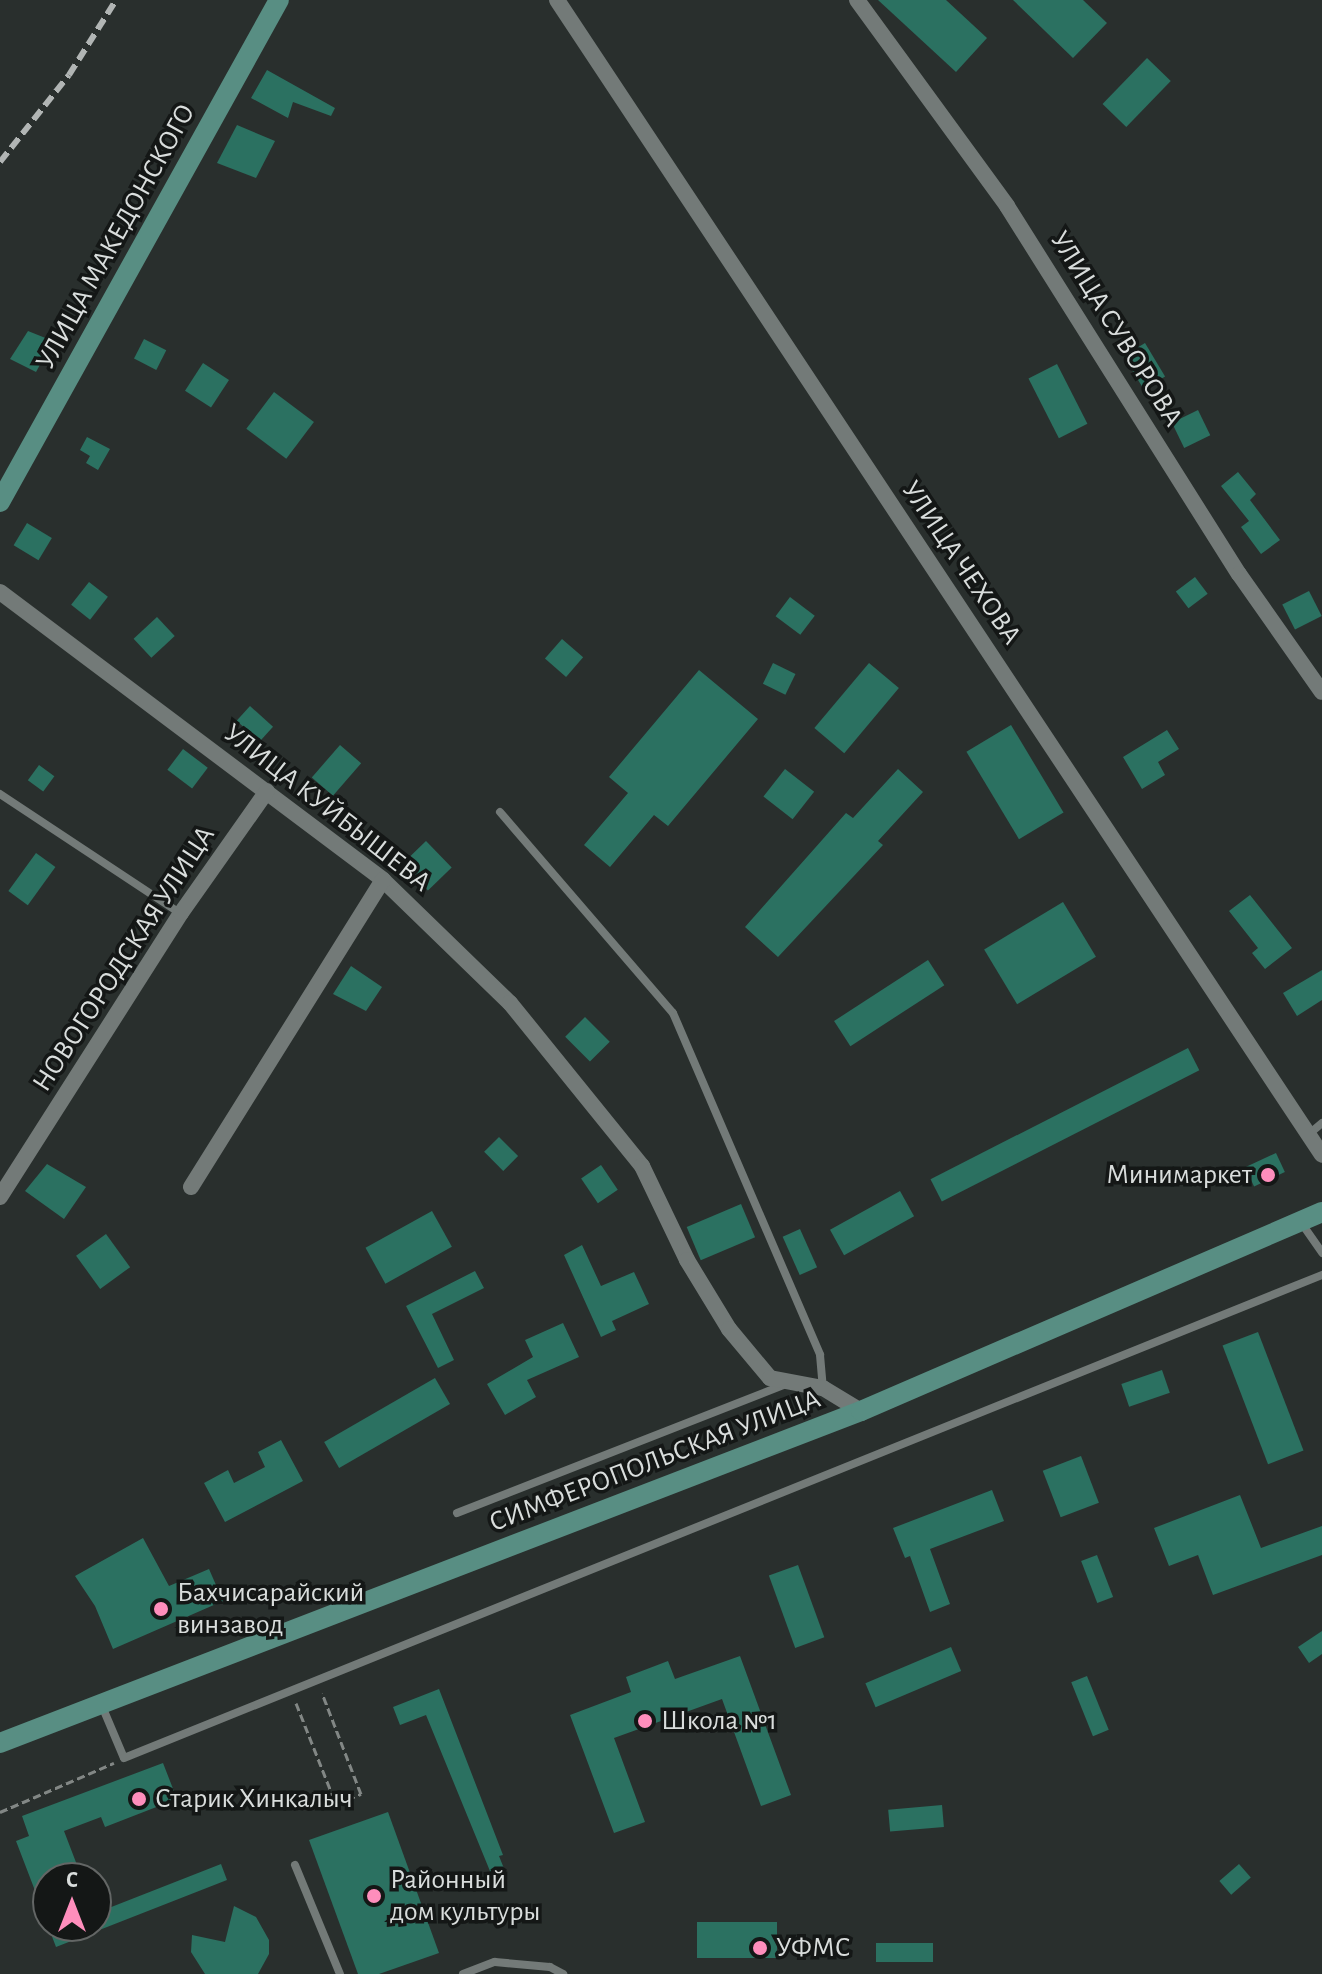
<!DOCTYPE html>
<meta charset="utf-8">
<style>
body{margin:0}
#map{position:relative;width:1322px;height:1974px;overflow:hidden;background:#292f2d;font-family:"Alegreya Sans",sans-serif}
div>[style]{position:absolute}
.building>*{inset:0;background:#2b7161;transform-origin:0 0}
.path>*{height:3px;margin-top:-1.5px;transform-origin:0;background:repeating-linear-gradient(90deg,#828785 0 8px,transparent 0 12px)}
.lane>*{height:8px;margin:-4px;padding:0 4px;transform-origin:4px;border-radius:4px;background:#737a78}
.street>*{height:16px;margin:-8px;padding:0 8px;transform-origin:8px;border-radius:8px;background:#737a78}
.secondary>*{height:20px;margin:-10px;padding:0 10px;transform-origin:10px;border-radius:10px;background:#588e83}
.rail>*{height:6px;margin-top:-3px;transform-origin:0;background:repeating-linear-gradient(90deg,#b1b5b4 0 12px,transparent 0 18px)}
.dots>*{width:22px;height:22px;translate:-50% -50%;box-sizing:border-box;border:4px solid #141716;border-radius:50%}
span{translate:-50% -50%;white-space:nowrap;text-align:center;line-height:1.15;-webkit-text-stroke:7px #141716;paint-order:stroke}
.street-label{font-size:28px;color:#d9dddc}
.poi-label{font-size:28px;color:#d9dddc}
.right{translate:-100% -50%;text-align:right}
.left{translate:0 -50%;text-align:left}
.north{position:absolute;left:32px;top:1862px;width:80px;height:80px;box-sizing:border-box;background:#141716;border:2px solid #636665;border-radius:50%;rotate:0deg;font-size:22px;font-weight:700;line-height:32px;text-align:center;color:#d9dddc}
.north::after{content:'';display:block;margin:auto;width:28px;height:36px;background:#fe8ebc;clip-path:polygon(50% 0,100% 100%,50% 72%,0 100%)}
</style>
<div id="map">
<div class="building">
<i style="clip-path:polygon(878px 0,946px 0,987px 38px,956px 72px)"></i>
<i style="clip-path:polygon(1013px 0,1083px 0,1107px 23px,1073px 58px)"></i>
<i style="left:1147px;top:58px;width:33px;height:64px;rotate:44deg"></i>
<i style="clip-path:polygon(267px 70px,335px 108px,331px 116px,293px 102px,288px 118px,251px 98px)"></i>
<i style="clip-path:polygon(237px 125px,275px 141px,256px 178px,217px 163px)"></i>
<i style="clip-path:polygon(28px 331px,53px 341px,36px 372px,10px 359px)"></i>
<i style="left:144px;top:339px;width:25px;height:22px;rotate:27deg"></i>
<i style="left:1145px;top:343px;width:39px;height:25px;rotate:59deg"></i>
<i style="left:203px;top:363px;width:31px;height:33px;rotate:33deg"></i>
<i style="left:1057px;top:364px;width:67px;height:32px;rotate:63deg"></i>
<i style="left:274px;top:392px;width:50px;height:46px;rotate:37deg"></i>
<i style="left:1198px;top:410px;width:28px;height:29px;rotate:64deg"></i>
<i style="clip-path:polygon(87px 437px,110px 449px,98px 470px,86px 463px,90px 456px,80px 450px)"></i>
<i style="clip-path:polygon(1238px 472px,1256px 494px,1250px 500px,1280px 540px,1261px 554px,1241px 527px,1249px 521px,1221px 486px)"></i>
<i style="left:27px;top:523px;width:29px;height:26px;rotate:31deg"></i>
<i style="left:1195px;top:577px;width:21px;height:24px;rotate:53deg"></i>
<i style="left:89px;top:582px;width:24px;height:29px;rotate:38deg"></i>
<i style="left:1309px;top:591px;width:28px;height:30px;rotate:63deg"></i>
<i style="left:790px;top:597px;width:31px;height:24px;rotate:37deg"></i>
<i style="left:157px;top:617px;width:26px;height:32px;rotate:47deg"></i>
<i style="left:562px;top:639px;width:28px;height:26px;rotate:41deg"></i>
<i style="left:773px;top:663px;width:25px;height:23px;rotate:26deg"></i>
<i style="left:869px;top:663px;width:39px;height:85px;rotate:40deg"></i>
<i style="clip-path:polygon(699px 670px,758px 719px,668px 826px,654px 815px,610px 867px,584px 845px,628px 793px,609px 777px)"></i>
<i style="left:250px;top:706px;width:31px;height:20px;rotate:42deg"></i>
<i style="left:1011px;top:725px;width:102px;height:52px;rotate:59deg"></i>
<i style="clip-path:polygon(1167px 730px,1179px 749px,1158px 762px,1165px 775px,1142px 789px,1123px 757px)"></i>
<i style="left:340px;top:745px;width:28px;height:43px;rotate:41deg"></i>
<i style="left:183px;top:749px;width:31px;height:26px;rotate:37deg"></i>
<i style="left:39px;top:765px;width:19px;height:19px;rotate:36deg"></i>
<i style="left:785px;top:769px;width:37px;height:35px;rotate:38deg"></i>
<i style="clip-path:polygon(898px 769px,923px 792px,878px 841px,883px 845px,778px 957px,745px 927px,846px 813px,853px 818px)"></i>
<i style="left:426px;top:841px;width:37px;height:33px;rotate:46deg"></i>
<i style="left:36px;top:853px;width:24px;height:47px;rotate:36deg"></i>
<i style="clip-path:polygon(1250px 895px,1292px 948px,1265px 969px,1252px 953px,1258px 948px,1229px 911px)"></i>
<i style="left:1063px;top:902px;width:64px;height:92px;rotate:59deg"></i>
<i style="left:928px;top:960px;width:30px;height:112px;rotate:57deg"></i>
<i style="clip-path:polygon(351px 966px,382px 987px,366px 1011px,333px 994px)"></i>
<i style="clip-path:polygon(1322px 970px,1322px 1000px,1297px 1016px,1283px 993px)"></i>
<i style="left:585px;top:1017px;width:35px;height:28px;rotate:45deg"></i>
<i style="left:1188px;top:1048px;width:25px;height:289px;rotate:63deg"></i>
<i style="left:499px;top:1137px;width:27px;height:21px;rotate:45deg"></i>
<i style="left:1276px;top:1153px;width:21px;height:34px;rotate:65deg"></i>
<i style="clip-path:polygon(47px 1164px,86px 1187px,64px 1219px,25px 1191px)"></i>
<i style="left:601px;top:1165px;width:30px;height:24px;rotate:56deg"></i>
<i style="left:900px;top:1191px;width:29px;height:80px;rotate:61deg"></i>
<i style="left:741px;top:1204px;width:36px;height:59px;rotate:67deg"></i>
<i style="left:432px;top:1211px;width:41px;height:76px;rotate:61deg"></i>
<i style="left:800px;top:1229px;width:42px;height:19px;rotate:66deg"></i>
<i style="left:106px;top:1234px;width:41px;height:37px;rotate:54deg"></i>
<i style="clip-path:polygon(582px 1245px,601px 1286px,634px 1272px,649px 1304px,612px 1321px,616px 1330px,601px 1337px,564px 1255px)"></i>
<i style="clip-path:polygon(475px 1271px,484px 1288px,432px 1314px,454px 1360px,438px 1368px,406px 1306px)"></i>
<i style="clip-path:polygon(563px 1323px,579px 1357px,527px 1380px,536px 1397px,505px 1415px,487px 1384px,533px 1357px,525px 1340px)"></i>
<i style="left:1258px;top:1332px;width:127px;height:38px;rotate:69deg"></i>
<i style="left:1162px;top:1370px;width:24px;height:43px;rotate:71deg"></i>
<i style="left:435px;top:1378px;width:30px;height:128px;rotate:60deg"></i>
<i style="clip-path:polygon(281px 1440px,303px 1481px,225px 1522px,204px 1483px,228px 1470px,234px 1483px,265px 1467px,258px 1452px)"></i>
<i style="left:1081px;top:1456px;width:50px;height:41px;rotate:69deg"></i>
<i style="clip-path:polygon(992px 1490px,1004px 1521px,930px 1549px,950px 1604px,930px 1612px,910px 1556px,905px 1558px,893px 1528px)"></i>
<i style="clip-path:polygon(1240px 1495px,1261px 1548px,1322px 1526px,1322px 1555px,1213px 1595px,1198px 1555px,1169px 1566px,1154px 1528px)"></i>
<i style="clip-path:polygon(143px 1538px,169px 1586px,209px 1569px,223px 1601px,113px 1649px,95px 1606px,75px 1576px)"></i>
<i style="left:1097px;top:1555px;width:45px;height:17px;rotate:69deg"></i>
<i style="left:798px;top:1565px;width:77px;height:31px;rotate:70deg"></i>
<i style="clip-path:polygon(1322px 1631px,1322px 1654px,1309px 1663px,1298px 1647px)"></i>
<i style="left:951px;top:1647px;width:26px;height:93px;rotate:67deg"></i>
<i style="clip-path:polygon(740px 1656px,791px 1795px,761px 1806px,722px 1699px,614px 1738px,645px 1822px,614px 1833px,570px 1715px,631px 1692px,626px 1677px,668px 1661px,675px 1679px)"></i>
<i style="left:1087px;top:1676px;width:58px;height:17px;rotate:68deg"></i>
<i style="clip-path:polygon(439px 1689px,503px 1855px,499px 1856px,505px 1871px,492px 1876px,426px 1715px,400px 1725px,393px 1707px)"></i>
<i style="clip-path:polygon(163px 1763px,177px 1799px,105px 1827px,101px 1817px,64px 1831px,82px 1878px,48px 1878px,47px 1922px,16px 1841px,29px 1836px,22px 1816px)"></i>
<i style="left:942px;top:1805px;width:22px;height:54px;rotate:85deg"></i>
<i style="clip-path:polygon(388px 1812px,439px 1953px,379px 1974px,358px 1974px,309px 1840px)"></i>
<i style="clip-path:polygon(221px 1864px,227px 1880px,56px 1947px,48px 1926px,96px 1926px,96px 1913px)"></i>
<i style="left:1239px;top:1864px;width:18px;height:26px;rotate:49deg"></i>
<i style="clip-path:polygon(234px 1906px,256px 1917px,269px 1940px,269px 1954px,258px 1974px,205px 1974px,191px 1952px,192px 1935px,225px 1942px)"></i>
<i style="left:697px;top:1922px;width:80px;height:36px"></i>
<i style="left:933px;top:1943px;width:19px;height:57px;rotate:90deg"></i>
</div>
<div class="path">
<i style="left:296px;top:1703px;width:109px;rotate:68.4deg"></i>
<i style="left:336px;top:1804px;width:27px;rotate:-22deg"></i>
<i style="left:361px;top:1794px;width:108px;rotate:-111.1deg"></i>
<i style="left:0;top:1812px;width:124px;rotate:-23.3deg"></i>
</div>
<div class="lane">
<i style="left:0;top:794px;width:216px;rotate:33.5deg"></i>
<i style="left:500px;top:812px;width:265px;rotate:49.3deg"></i>
<i style="left:673px;top:1013px;width:372px;rotate:66.7deg"></i>
<i style="left:820px;top:1355px;width:32px;rotate:85deg"></i>
<i style="left:1309px;top:1134px;width:17px;rotate:-40deg"></i>
<i style="left:1300px;top:1221px;width:39px;rotate:55deg"></i>
<i style="left:457px;top:1513px;width:354px;rotate:-21.4deg"></i>
<i style="left:102px;top:1706px;width:56px;rotate:67.1deg"></i>
<i style="left:124px;top:1758px;width:1292px;rotate:-21.96deg"></i>
<i style="left:295px;top:1865px;width:118px;rotate:67.6deg"></i>
<i style="left:463px;top:1974px;width:34px;rotate:-21deg"></i>
<i style="left:495px;top:1962px;width:55px;rotate:5.2deg"></i>
<i style="left:550px;top:1967px;width:15px;rotate:28deg"></i>
</div>
<div class="street">
<i style="left:557px;top:0;width:1385px;rotate:56.48deg"></i>
<i style="left:857px;top:0;width:255px;rotate:53.9deg"></i>
<i style="left:1007px;top:206px;width:435px;rotate:57.8deg"></i>
<i style="left:1239px;top:574px;width:144px;rotate:54.9deg"></i>
<i style="left:0;top:592px;width:479px;rotate:36.9deg"></i>
<i style="left:383px;top:880px;width:177px;rotate:44.1deg"></i>
<i style="left:510px;top:1003px;width:210px;rotate:51deg"></i>
<i style="left:642px;top:1166px;width:104px;rotate:64.4deg"></i>
<i style="left:687px;top:1260px;width:81px;rotate:58.7deg"></i>
<i style="left:729px;top:1329px;width:64px;rotate:50.1deg"></i>
<i style="left:770px;top:1378px;width:54px;rotate:10.7deg"></i>
<i style="left:823px;top:1388px;width:44px;rotate:31.2deg"></i>
<i style="left:191px;top:1187px;width:362px;rotate:-58deg"></i>
<i style="left:0;top:1197px;width:337px;rotate:-57.5deg"></i>
<i style="left:181px;top:913px;width:149px;rotate:-54.8deg"></i>
</div>
<div class="secondary">
<i style="left:0;top:502px;width:574px;rotate:-60.94deg"></i>
<i style="left:0;top:1743px;width:923px;rotate:-21.09deg"></i>
<i style="left:861px;top:1411px;width:502px;rotate:-23.35deg"></i>
</div>
<div class="rail">
<i style="left:0;top:162px;width:111px;rotate:-51.6deg"></i>
<i style="left:69px;top:75px;width:89px;rotate:-57.9deg"></i>
</div>
<div class="dots">
<i style="left:1268px;top:1175px;background:#fe8ebc"></i>
<i style="left:161px;top:1609px;background:#fe8ebc"></i>
<i style="left:645px;top:1721px;background:#fe8ebc"></i>
<i style="left:139px;top:1799px;background:#fe8ebc"></i>
<i style="left:374px;top:1896px;background:#fe8ebc"></i>
<i style="left:760px;top:1948px;background:#fe8ebc"></i>
</div>
<div class="street-label">
<span style="left:116px;top:237px;rotate:-61deg">УЛИЦА МАКЕДОНСКОГО</span>
<span style="left:1116px;top:329px;rotate:58deg">УЛИЦА СУВОРОВА</span>
<span style="left:961px;top:563px;rotate:56deg">УЛИЦА ЧЕХОВА</span>
<span style="left:327px;top:808px;rotate:38deg">УЛИЦА КУЙБЫШЕВА</span>
<span style="left:124px;top:959px;rotate:-57deg">НОВОГОРОДСКАЯ УЛИЦА</span>
<span style="left:655px;top:1461px;rotate:-21deg">СИМФЕРОПОЛЬСКАЯ УЛИЦА</span>
</div>
<div class="poi-label">
<span class="right" style="left:1252px;top:1175px">Минимаркет</span>
<span class="left" style="left:177px;top:1609px">Бахчисарайский<br>винзавод</span>
<span class="left" style="left:661px;top:1721px">Школа №1</span>
<span class="left" style="left:155px;top:1799px">Старик Хинкалыч</span>
<span class="left" style="left:390px;top:1896px">Районный<br>дом культуры</span>
<span class="left" style="left:776px;top:1948px">УФМС</span>
</div>
<div class="north">С</div>
</div>
